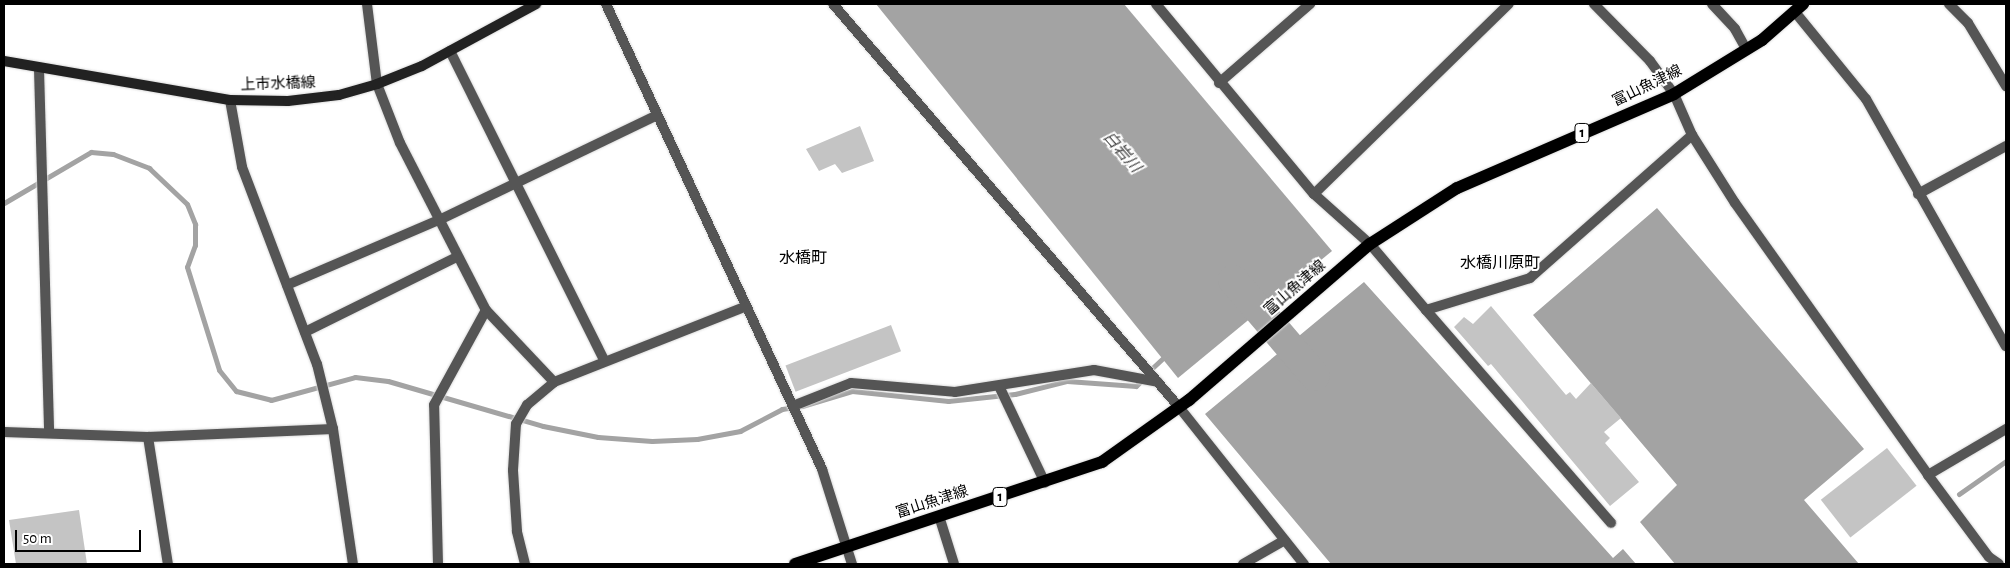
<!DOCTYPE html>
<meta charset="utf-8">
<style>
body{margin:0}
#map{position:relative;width:2010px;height:568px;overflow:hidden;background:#fff;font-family:"Alegreya Sans","Noto Sans JP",sans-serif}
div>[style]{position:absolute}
.water>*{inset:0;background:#a3a3a3}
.stream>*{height:5px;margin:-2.5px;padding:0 2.5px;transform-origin:2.5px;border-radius:2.5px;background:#a3a3a3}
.river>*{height:30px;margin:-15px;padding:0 15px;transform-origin:15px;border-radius:15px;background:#a3a3a3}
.building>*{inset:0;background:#c4c4c4;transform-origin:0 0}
.roads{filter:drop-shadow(0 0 1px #dbdbdb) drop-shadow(0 0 1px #dbdbdb)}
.minor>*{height:10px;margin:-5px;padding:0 5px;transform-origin:5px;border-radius:5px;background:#555}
.tertiary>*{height:10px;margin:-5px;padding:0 5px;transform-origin:5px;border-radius:5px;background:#555}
.secondary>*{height:10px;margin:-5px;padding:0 5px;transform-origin:5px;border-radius:5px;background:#222}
.primary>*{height:12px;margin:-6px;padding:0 6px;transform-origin:6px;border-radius:6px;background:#000}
span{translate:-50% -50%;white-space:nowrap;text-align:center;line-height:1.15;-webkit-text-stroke:4px #fff;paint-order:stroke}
.shield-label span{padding:1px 4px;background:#fff;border:1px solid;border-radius:4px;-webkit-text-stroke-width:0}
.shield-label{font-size:14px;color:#000;font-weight:700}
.street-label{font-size:15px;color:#000}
.water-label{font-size:16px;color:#444;font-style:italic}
.neighbourhood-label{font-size:16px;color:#000}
.frame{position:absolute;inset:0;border:5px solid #000;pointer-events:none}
.scale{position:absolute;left:15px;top:530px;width:126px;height:22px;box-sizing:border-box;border:2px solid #000;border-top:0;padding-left:6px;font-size:15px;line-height:18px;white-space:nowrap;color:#000;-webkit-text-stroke:4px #fff;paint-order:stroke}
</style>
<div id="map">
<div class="water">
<i style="clip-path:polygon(876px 4px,1124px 4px,1332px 251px,1178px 378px)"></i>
<i style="clip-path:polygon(1657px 208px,1864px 449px,1804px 500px,1859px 564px,1675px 564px,1640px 522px,1677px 485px,1533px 315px)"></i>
<i style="clip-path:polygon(1364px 282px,1613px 558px,1623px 549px,1636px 564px,1331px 564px,1205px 414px)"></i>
</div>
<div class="stream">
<i style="left:4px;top:203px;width:101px;rotate:-30.4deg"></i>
<i style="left:91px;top:152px;width:22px;rotate:5deg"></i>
<i style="left:113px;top:154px;width:39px;rotate:21deg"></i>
<i style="left:149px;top:168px;width:52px;rotate:43.5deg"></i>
<i style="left:187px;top:204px;width:22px;rotate:68deg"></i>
<i style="left:195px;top:224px;width:21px;rotate:90deg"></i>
<i style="left:195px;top:245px;width:23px;rotate:110deg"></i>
<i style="left:187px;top:267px;width:108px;rotate:72.7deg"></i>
<i style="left:219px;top:370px;width:27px;rotate:51deg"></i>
<i style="left:236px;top:391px;width:36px;rotate:14deg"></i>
<i style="left:271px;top:400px;width:87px;rotate:-15.3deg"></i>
<i style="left:355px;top:377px;width:33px;rotate:7deg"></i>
<i style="left:388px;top:381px;width:161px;rotate:16.2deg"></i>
<i style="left:543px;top:426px;width:56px;rotate:11.3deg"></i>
<i style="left:598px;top:437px;width:54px;rotate:4.2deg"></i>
<i style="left:652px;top:441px;width:45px;rotate:-2.5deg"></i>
<i style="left:697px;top:439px;width:44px;rotate:-10.5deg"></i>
<i style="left:740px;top:431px;width:47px;rotate:-27.6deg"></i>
<i style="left:782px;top:409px;width:12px;rotate:-9deg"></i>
<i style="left:1148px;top:372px;width:26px;rotate:-43deg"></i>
<i style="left:802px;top:406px;width:52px;rotate:-16.7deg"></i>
<i style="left:852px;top:391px;width:97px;rotate:5.9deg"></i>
<i style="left:948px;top:401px;width:67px;rotate:-6deg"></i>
<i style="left:1015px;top:394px;width:54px;rotate:-14deg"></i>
<i style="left:1067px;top:381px;width:69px;rotate:4.1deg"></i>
<i style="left:1136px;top:386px;width:10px;rotate:-45deg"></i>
<i style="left:1959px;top:494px;width:57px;rotate:-35.1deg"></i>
</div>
<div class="river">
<i style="left:1233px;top:280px;width:126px;rotate:49.5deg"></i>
</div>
<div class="building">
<i style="clip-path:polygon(860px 126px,874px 161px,842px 173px,835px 164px,819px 171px,806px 149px)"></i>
<i style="clip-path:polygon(1491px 306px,1566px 395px,1570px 392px,1576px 399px,1591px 383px,1621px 418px,1604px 432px,1610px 438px,1605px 443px,1639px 482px,1610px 506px,1491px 364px,1488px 366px,1454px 327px,1464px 317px,1473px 324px)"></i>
<i style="left:891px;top:325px;width:28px;height:113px;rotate:69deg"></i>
<i style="left:1887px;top:448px;width:48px;height:84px;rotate:52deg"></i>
<i style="clip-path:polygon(79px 510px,87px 564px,16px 564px,9px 520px)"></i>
</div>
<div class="roads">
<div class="minor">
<i style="left:367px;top:4px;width:81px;rotate:82.9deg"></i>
<i style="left:377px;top:84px;width:63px;rotate:68.7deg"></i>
<i style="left:400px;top:143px;width:188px;rotate:62.8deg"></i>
<i style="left:486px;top:310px;width:99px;rotate:46.6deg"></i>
<i style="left:606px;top:4px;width:513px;rotate:65.08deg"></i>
<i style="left:822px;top:469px;width:100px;rotate:72.5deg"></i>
<i style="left:833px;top:4px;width:531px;rotate:49.35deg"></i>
<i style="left:1179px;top:407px;width:201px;rotate:51.5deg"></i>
<i style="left:1156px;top:4px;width:247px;rotate:50.3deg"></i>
<i style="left:1314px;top:194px;width:75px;rotate:41.8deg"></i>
<i style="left:1370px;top:244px;width:87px;rotate:49.7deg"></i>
<i style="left:1426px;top:310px;width:109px;rotate:-17.1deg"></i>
<i style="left:1530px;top:278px;width:216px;rotate:-41.4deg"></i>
<i style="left:1594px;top:4px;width:80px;rotate:45.5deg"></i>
<i style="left:1650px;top:61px;width:41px;rotate:54deg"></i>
<i style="left:1712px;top:4px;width:34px;rotate:47deg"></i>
<i style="left:1735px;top:29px;width:23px;rotate:61deg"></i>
<i style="left:1949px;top:4px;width:27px;rotate:45deg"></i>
<i style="left:1968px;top:23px;width:74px;rotate:58.9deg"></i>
<i style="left:1795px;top:12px;width:112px;rotate:50.8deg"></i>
<i style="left:1866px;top:99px;width:284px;rotate:60.5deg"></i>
<i style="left:450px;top:51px;width:345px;rotate:63.5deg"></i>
<i style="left:39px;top:69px;width:363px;rotate:88.4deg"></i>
<i style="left:1219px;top:83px;width:121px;rotate:-41deg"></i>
<i style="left:230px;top:100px;width:68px;rotate:79.8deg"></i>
<i style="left:242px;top:167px;width:211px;rotate:69.2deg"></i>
<i style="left:317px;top:364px;width:67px;rotate:76.2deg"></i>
<i style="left:333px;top:429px;width:136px;rotate:81.6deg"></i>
<i style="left:1314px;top:194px;width:272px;rotate:-44.3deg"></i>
<i style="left:1918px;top:194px;width:100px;rotate:-28.6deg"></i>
<i style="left:287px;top:285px;width:165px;rotate:-23.2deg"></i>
<i style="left:439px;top:220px;width:242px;rotate:-25.7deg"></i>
<i style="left:1426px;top:310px;width:282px;rotate:49deg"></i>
<i style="left:305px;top:332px;width:169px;rotate:-26.3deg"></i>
<i style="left:999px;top:386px;width:107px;rotate:64.6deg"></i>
<i style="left:793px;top:406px;width:62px;rotate:-21.6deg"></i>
<i style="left:851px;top:383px;width:104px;rotate:4.9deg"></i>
<i style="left:955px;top:392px;width:141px;rotate:-9deg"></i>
<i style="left:1094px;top:370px;width:65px;rotate:10.6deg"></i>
<i style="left:4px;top:432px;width:144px;rotate:2deg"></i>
<i style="left:148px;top:437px;width:185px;rotate:-2.5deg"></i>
<i style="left:148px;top:437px;width:129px;rotate:81.1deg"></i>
<i style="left:1928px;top:475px;width:91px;rotate:-30.5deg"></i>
<i style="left:939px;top:516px;width:50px;rotate:72.6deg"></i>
<i style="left:438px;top:564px;width:159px;rotate:-91.4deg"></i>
<i style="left:434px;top:405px;width:108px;rotate:-61.3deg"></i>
<i style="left:525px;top:564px;width:34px;rotate:-104deg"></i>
<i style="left:517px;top:531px;width:61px;rotate:-93.8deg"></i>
<i style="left:513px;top:470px;width:46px;rotate:-86.3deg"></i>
<i style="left:516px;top:424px;width:22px;rotate:-60deg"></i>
<i style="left:527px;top:405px;width:35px;rotate:-40deg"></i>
<i style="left:554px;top:382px;width:204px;rotate:-21.5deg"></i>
<i style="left:1243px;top:564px;width:48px;rotate:-29.7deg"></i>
</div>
<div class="tertiary">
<i style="left:1674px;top:94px;width:45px;rotate:66.3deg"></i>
<i style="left:1692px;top:135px;width:80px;rotate:57.7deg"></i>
<i style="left:1735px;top:203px;width:334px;rotate:54.6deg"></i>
<i style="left:1928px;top:475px;width:102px;rotate:53.4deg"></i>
<i style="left:1989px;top:557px;width:12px;rotate:35deg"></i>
</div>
<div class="secondary">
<i style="left:4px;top:61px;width:229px;rotate:9.8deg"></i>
<i style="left:230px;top:100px;width:58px;rotate:1deg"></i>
<i style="left:288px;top:101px;width:51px;rotate:-6.7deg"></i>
<i style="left:339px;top:95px;width:40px;rotate:-16deg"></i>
<i style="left:377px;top:84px;width:48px;rotate:-21.8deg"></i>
<i style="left:422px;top:66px;width:130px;rotate:-28.5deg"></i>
</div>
<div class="primary">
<i style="left:795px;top:564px;width:324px;rotate:-18.4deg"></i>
<i style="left:1102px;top:462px;width:107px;rotate:-35.5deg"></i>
<i style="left:1189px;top:400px;width:239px;rotate:-40.8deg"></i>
<i style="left:1370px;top:244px;width:103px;rotate:-32.8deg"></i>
<i style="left:1457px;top:188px;width:236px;rotate:-23.4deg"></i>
<i style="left:1674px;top:94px;width:103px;rotate:-31.5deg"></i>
<i style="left:1762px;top:40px;width:55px;rotate:-41.3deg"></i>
</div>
</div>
<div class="shield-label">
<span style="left:1582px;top:133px">1</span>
<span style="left:1000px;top:497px">1</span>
</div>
<div class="street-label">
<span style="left:278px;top:84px;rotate:-2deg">上市水橋線</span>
<span style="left:1647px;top:86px;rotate:-26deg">富山魚津線</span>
<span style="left:1295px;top:288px;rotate:-41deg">富山魚津線</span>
<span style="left:932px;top:502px;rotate:-18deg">富山魚津線</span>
</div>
<div class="water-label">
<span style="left:1122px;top:152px;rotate:49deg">白岩川</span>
</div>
<div class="neighbourhood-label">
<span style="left:803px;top:258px">水橋町</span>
<span style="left:1500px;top:263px">水橋川原町</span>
</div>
<div class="frame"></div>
<div class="scale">50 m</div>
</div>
